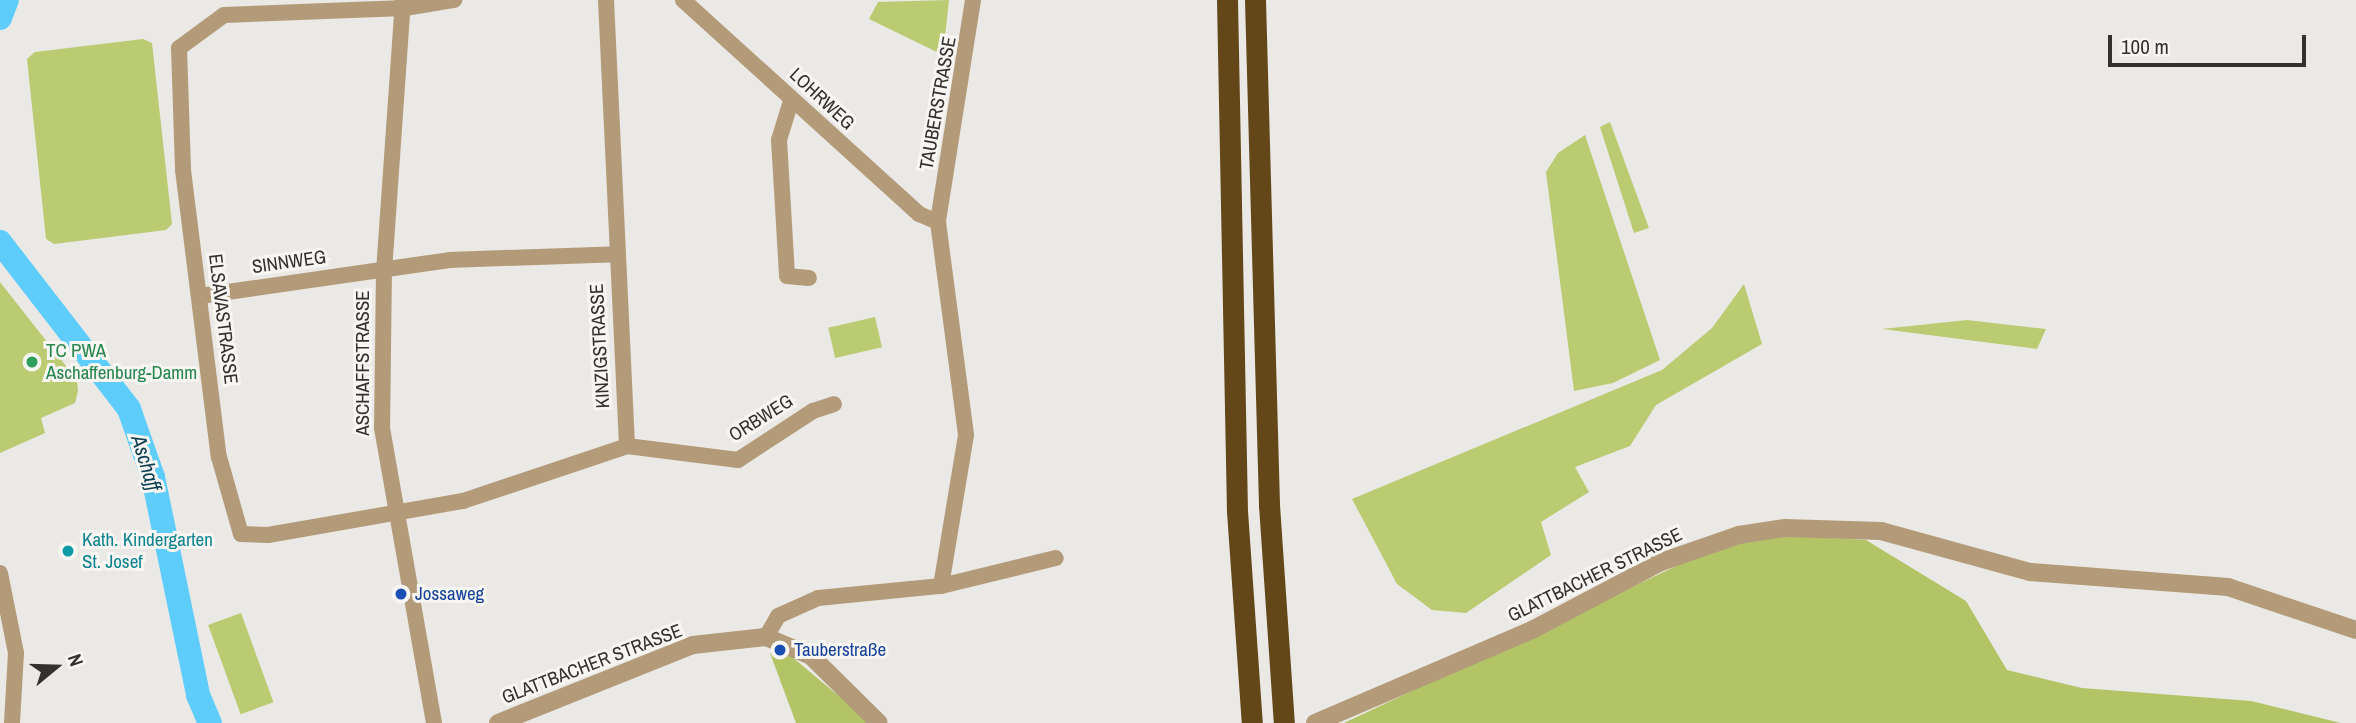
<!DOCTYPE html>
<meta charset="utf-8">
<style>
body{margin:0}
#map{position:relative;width:2356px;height:723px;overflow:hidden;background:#ebe9e5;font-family:"Archivo Narrow",sans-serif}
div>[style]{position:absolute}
.green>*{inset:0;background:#bacb72;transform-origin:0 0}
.forest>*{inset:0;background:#b3c467}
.river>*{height:24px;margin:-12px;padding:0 12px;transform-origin:12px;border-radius:12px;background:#5ecdfc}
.minor>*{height:16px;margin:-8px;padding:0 8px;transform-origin:8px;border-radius:8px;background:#b39b7a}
.tertiary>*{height:18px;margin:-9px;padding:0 9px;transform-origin:9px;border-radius:9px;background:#b39b7a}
.motorway>*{height:21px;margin:-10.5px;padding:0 10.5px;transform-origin:10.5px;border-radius:10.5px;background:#644719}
.dots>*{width:19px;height:19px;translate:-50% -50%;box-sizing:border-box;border:4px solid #f8f6f3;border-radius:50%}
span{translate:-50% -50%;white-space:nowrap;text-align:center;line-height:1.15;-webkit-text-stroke:6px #f8f6f3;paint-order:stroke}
.street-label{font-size:19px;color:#323130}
.leisure-label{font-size:19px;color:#27864d}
.left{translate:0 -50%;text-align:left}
.culture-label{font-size:19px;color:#0d838f}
.transit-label{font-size:19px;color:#164399}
.water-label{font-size:21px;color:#0c3e51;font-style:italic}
.north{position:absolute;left:21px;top:632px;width:70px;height:70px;-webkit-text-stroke:5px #f8f6f3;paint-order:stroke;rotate:71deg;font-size:19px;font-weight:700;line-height:28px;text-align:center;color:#323130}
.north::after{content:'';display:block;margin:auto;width:24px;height:32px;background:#323130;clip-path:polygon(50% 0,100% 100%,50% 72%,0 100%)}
.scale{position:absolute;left:2108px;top:35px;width:198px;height:32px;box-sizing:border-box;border:4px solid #323130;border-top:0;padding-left:9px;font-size:21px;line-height:24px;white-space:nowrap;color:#323130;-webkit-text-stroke:5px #f8f6f3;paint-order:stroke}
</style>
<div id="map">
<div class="green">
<i style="clip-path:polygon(949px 0,943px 55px,869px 19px,878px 2px)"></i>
<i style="clip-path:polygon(143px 39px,152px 43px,172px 224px,166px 230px,54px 244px,46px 239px,27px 59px,35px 52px)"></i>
<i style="clip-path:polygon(1610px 122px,1649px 228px,1634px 233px,1600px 127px)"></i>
<i style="clip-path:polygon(1585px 135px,1660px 360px,1613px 383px,1574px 391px,1546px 172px,1558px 153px)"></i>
<i style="clip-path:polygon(0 282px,77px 380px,78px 391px,75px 403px,41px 418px,45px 433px,0 453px)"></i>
<i style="clip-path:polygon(1744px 284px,1762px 344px,1656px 405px,1630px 446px,1575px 467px,1589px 492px,1541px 522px,1551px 555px,1466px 613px,1432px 610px,1397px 584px,1352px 499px,1662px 370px,1712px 328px)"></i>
<i style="left:875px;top:317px;width:31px;height:48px;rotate:77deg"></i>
<i style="clip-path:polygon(1967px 320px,2046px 329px,2037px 349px,1882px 329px)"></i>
<i style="left:241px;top:613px;width:95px;height:35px;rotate:70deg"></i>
</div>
<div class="forest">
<i style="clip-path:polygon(1795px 536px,1866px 540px,1966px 601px,2007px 670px,2082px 688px,2251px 701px,2341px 723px,1344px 723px,1727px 542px)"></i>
<i style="clip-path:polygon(770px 653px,791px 656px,871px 723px,796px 723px)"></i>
</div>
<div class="river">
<i style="left:0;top:18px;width:19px;rotate:-69deg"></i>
<i style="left:0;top:242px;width:211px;rotate:52.3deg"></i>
<i style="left:129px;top:409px;width:72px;rotate:70.6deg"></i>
<i style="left:153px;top:477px;width:223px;rotate:78.3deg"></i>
<i style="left:198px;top:695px;width:30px;rotate:67deg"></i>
</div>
<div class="minor">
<i style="left:403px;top:0;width:270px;rotate:94deg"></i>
<i style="left:384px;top:269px;width:159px;rotate:90.7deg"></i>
<i style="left:382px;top:428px;width:300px;rotate:80deg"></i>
<i style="left:606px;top:0;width:446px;rotate:87.3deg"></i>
<i style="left:683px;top:0;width:319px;rotate:42.2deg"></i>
<i style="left:919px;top:214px;width:21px;rotate:23deg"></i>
<i style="left:973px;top:0;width:225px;rotate:99deg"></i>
<i style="left:938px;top:222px;width:215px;rotate:82.5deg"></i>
<i style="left:966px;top:435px;width:153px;rotate:99.4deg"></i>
<i style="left:941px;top:586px;width:118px;rotate:-13.7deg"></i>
<i style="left:224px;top:15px;width:56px;rotate:143.7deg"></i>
<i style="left:179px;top:48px;width:122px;rotate:88.1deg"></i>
<i style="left:183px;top:170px;width:289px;rotate:82.9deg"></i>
<i style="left:219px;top:457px;width:80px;rotate:74.1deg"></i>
<i style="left:241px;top:534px;width:27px;rotate:2deg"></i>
<i style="left:268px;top:535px;width:198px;rotate:-9.9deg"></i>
<i style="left:463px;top:501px;width:173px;rotate:-18.5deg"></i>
<i style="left:627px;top:446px;width:112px;rotate:7.2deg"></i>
<i style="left:738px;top:460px;width:90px;rotate:-33.2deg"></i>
<i style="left:813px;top:411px;width:22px;rotate:-18deg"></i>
<i style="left:224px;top:15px;width:181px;rotate:-2.2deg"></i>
<i style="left:405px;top:8px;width:50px;rotate:-9.3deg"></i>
<i style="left:791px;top:101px;width:41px;rotate:107.1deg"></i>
<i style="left:779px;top:140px;width:136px;rotate:86.6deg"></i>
<i style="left:787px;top:276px;width:22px;rotate:5deg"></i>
<i style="left:200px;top:296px;width:252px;rotate:-8.2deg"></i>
<i style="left:449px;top:260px;width:168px;rotate:-2deg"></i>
<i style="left:0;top:573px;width:82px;rotate:78.7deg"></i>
<i style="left:16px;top:653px;width:70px;rotate:93.3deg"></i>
<i style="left:766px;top:637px;width:24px;rotate:-60deg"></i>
<i style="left:778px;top:616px;width:44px;rotate:-24.2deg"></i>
<i style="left:818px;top:598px;width:124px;rotate:-5.6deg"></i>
</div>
<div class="tertiary">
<i style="left:498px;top:723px;width:210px;rotate:-21.8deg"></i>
<i style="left:693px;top:645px;width:73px;rotate:-6.3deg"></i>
<i style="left:766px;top:637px;width:49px;rotate:22.9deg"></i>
<i style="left:811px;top:656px;width:95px;rotate:44.6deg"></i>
<i style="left:1315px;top:723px;width:236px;rotate:-23.2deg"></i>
<i style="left:1532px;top:630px;width:146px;rotate:-27.8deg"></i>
<i style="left:1661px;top:562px;width:83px;rotate:-19.1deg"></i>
<i style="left:1739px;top:535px;width:47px;rotate:-8.7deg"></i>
<i style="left:1785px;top:528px;width:96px;rotate:1.8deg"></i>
<i style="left:1881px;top:531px;width:155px;rotate:15.4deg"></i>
<i style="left:2030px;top:572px;width:199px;rotate:4.3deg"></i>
<i style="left:2228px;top:587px;width:135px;rotate:18.6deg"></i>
</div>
<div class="motorway">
<i style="left:1227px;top:0;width:511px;rotate:88.88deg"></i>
<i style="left:1237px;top:511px;width:213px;rotate:86deg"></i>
<i style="left:1255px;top:0;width:505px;rotate:88.41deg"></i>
<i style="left:1269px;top:505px;width:219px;rotate:86.1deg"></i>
</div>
<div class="dots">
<i style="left:32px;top:362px;background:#2e9e5b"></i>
<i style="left:68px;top:551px;background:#0f9aa8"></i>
<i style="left:401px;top:594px;background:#1a4fb4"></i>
<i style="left:780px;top:650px;background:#1a4fb4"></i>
</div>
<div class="street-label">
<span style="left:822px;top:99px;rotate:43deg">LOHRWEG</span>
<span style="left:938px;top:103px;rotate:-80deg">TAUBERSTRASSE</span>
<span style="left:289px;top:262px;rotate:-8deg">SINNWEG</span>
<span style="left:223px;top:319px;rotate:83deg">ELSAVASTRASSE</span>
<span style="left:600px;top:346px;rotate:-93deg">KINZIGSTRASSE</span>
<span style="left:363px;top:363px;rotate:-90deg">ASCHAFFSTRASSE</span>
<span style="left:761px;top:418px;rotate:-32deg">ORBWEG</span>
<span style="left:1595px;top:575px;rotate:-26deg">GLATTBACHER STRASSE</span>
<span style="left:592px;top:664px;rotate:-21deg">GLATTBACHER STRASSE</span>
</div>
<div class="leisure-label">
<span class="left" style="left:46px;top:362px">TC PWA<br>Aschaffenburg-Damm</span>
</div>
<div class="culture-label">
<span class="left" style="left:82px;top:551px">Kath. Kindergarten<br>St. Josef</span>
</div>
<div class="transit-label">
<span class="left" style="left:415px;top:594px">Jossaweg</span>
<span class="left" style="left:794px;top:650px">Tauberstraße</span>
</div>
<div class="water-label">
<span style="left:146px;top:463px;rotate:73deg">Aschaff</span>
</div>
<div class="north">N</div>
<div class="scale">100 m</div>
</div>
